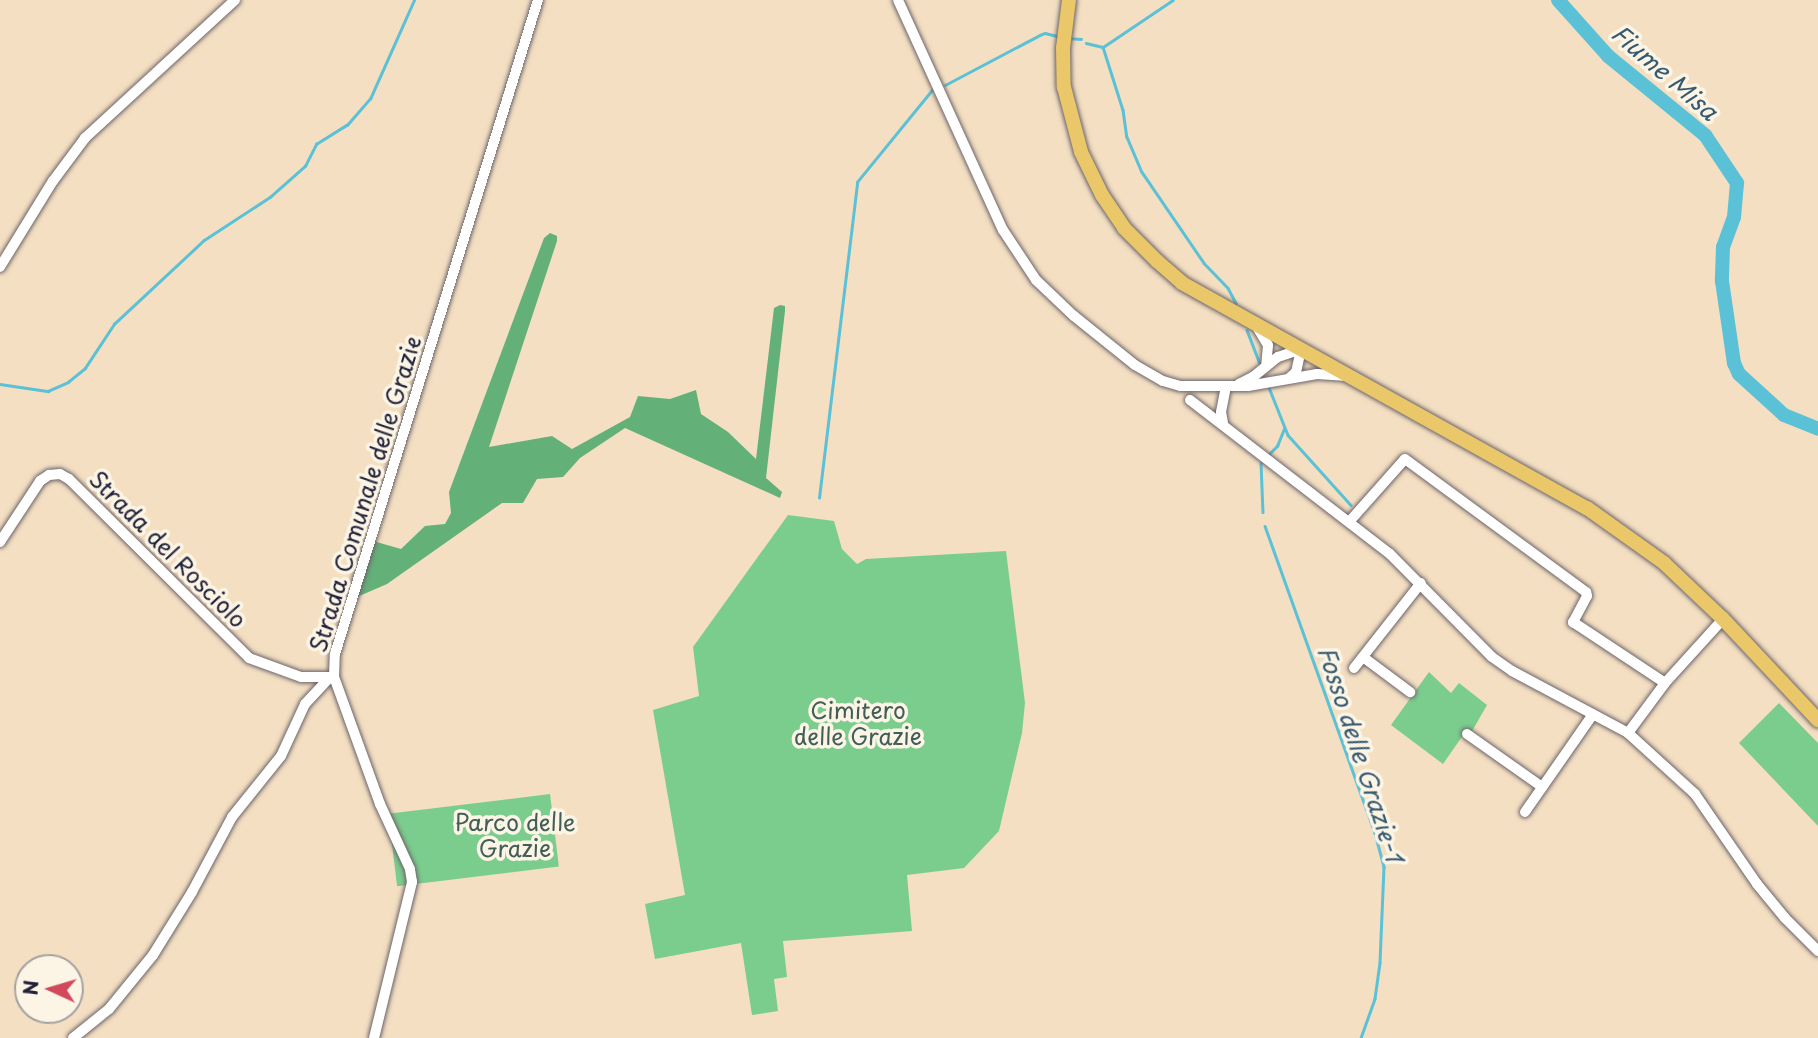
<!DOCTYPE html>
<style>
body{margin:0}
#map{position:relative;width:1818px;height:1038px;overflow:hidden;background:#f4dfc2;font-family:"Playpen Sans",sans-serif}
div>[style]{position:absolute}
.green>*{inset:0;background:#7bcd8e;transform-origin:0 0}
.forest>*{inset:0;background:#64b079}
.stream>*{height:2.5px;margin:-1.25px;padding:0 1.25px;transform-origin:1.25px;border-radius:1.25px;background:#5ac1d7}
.river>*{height:14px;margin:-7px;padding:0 7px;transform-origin:7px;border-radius:7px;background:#5ac1d7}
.roads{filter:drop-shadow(0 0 2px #6c646a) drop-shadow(0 0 2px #6c646a)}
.minor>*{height:10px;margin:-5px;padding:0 5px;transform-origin:5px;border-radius:5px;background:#fff}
.major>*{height:14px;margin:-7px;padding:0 7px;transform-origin:7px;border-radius:7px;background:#eac769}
span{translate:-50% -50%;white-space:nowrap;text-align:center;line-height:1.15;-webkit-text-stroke:7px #fcf5e5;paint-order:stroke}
.street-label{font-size:23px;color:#22223b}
.park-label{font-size:23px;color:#415e58}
.water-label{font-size:24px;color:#365a72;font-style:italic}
.north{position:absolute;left:14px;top:954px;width:70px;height:70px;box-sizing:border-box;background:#fcf5e5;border:2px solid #a5a1a1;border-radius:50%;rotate:274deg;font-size:19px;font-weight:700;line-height:28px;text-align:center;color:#22223b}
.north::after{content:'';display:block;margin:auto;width:24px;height:32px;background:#d1495b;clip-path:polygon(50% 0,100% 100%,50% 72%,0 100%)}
</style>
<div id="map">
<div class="green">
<i style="clip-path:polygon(788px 515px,834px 521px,842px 549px,857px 564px,866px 559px,1006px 551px,1025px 703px,1022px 733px,999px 831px,964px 868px,907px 875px,912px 931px,783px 941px,787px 977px,774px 979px,778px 1011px,752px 1015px,741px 943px,655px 959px,645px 904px,685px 895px,653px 710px,699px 696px,693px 647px)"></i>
<i style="clip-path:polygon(1429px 672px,1451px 693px,1459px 683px,1487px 705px,1471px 733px,1466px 731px,1443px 764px,1391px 725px)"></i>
<i style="clip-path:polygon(1779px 703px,1818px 743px,1818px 826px,1739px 743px)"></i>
<i style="left:550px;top:794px;width:73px;height:163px;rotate:83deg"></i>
</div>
<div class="forest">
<i style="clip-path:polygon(550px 233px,557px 236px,557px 241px,489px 447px,552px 436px,572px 449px,630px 417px,638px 396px,670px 399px,696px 390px,701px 414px,728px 432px,756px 459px,774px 308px,780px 305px,785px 306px,785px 311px,766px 478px,782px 492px,780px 498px,625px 428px,580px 458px,563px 477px,537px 479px,523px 503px,502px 503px,387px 584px,357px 597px,373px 541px,401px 549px,425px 526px,445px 524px,451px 513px,449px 492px,544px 238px)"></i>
</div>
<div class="stream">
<i style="left:1068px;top:38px;width:13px;rotate:4deg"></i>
<i style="left:1086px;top:43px;width:17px;rotate:13deg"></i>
<i style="left:1103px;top:47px;width:66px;rotate:72.4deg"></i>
<i style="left:1123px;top:110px;width:27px;rotate:82deg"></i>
<i style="left:1127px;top:137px;width:38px;rotate:67deg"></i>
<i style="left:1142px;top:172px;width:110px;rotate:55.7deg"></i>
<i style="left:1204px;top:263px;width:35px;rotate:46deg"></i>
<i style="left:1228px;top:288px;width:17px;rotate:62deg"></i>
<i style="left:1103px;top:47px;width:84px;rotate:-33.9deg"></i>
<i style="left:945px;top:85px;width:107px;rotate:-27.8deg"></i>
<i style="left:1040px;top:35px;width:5px;rotate:-22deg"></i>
<i style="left:1045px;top:33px;width:12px;rotate:14deg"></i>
<i style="left:1247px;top:330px;width:34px;rotate:69deg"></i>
<i style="left:0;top:384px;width:49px;rotate:8.3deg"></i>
<i style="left:48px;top:391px;width:22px;rotate:-24deg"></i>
<i style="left:68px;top:382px;width:22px;rotate:-39deg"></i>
<i style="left:85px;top:368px;width:53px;rotate:-56.6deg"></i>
<i style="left:114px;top:324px;width:123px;rotate:-43deg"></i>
<i style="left:204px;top:240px;width:79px;rotate:-33.1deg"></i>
<i style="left:270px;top:197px;width:47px;rotate:-41.5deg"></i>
<i style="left:305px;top:166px;width:25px;rotate:-63deg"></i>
<i style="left:316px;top:144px;width:36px;rotate:-32deg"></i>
<i style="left:347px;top:125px;width:35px;rotate:-49deg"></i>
<i style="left:370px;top:99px;width:108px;rotate:-66deg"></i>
<i style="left:1268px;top:385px;width:54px;rotate:68.2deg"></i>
<i style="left:1288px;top:435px;width:94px;rotate:48deg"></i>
<i style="left:1268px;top:455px;width:13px;rotate:-45deg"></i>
<i style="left:1277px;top:446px;width:18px;rotate:-68deg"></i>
<i style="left:1261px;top:463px;width:49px;rotate:87.7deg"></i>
<i style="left:819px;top:498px;width:318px;rotate:-83.1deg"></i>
<i style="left:857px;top:182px;width:119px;rotate:-50.8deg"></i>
<i style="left:1265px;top:526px;width:326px;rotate:70.3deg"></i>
<i style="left:1375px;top:833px;width:35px;rotate:75deg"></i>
<i style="left:1384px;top:867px;width:96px;rotate:92.4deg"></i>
<i style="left:1380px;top:963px;width:36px;rotate:98deg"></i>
<i style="left:1375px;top:999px;width:41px;rotate:109.7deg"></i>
</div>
<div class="river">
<i style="left:1558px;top:0;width:75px;rotate:48.2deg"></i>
<i style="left:1608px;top:56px;width:125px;rotate:39.2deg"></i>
<i style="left:1705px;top:135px;width:58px;rotate:56.3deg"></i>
<i style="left:1737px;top:183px;width:34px;rotate:95deg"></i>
<i style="left:1734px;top:217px;width:32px;rotate:110deg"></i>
<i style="left:1723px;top:247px;width:34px;rotate:92deg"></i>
<i style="left:1722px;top:281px;width:83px;rotate:81.7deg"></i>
<i style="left:1734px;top:363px;width:12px;rotate:66deg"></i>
<i style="left:1739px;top:374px;width:61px;rotate:42.3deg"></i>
<i style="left:1784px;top:415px;width:37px;rotate:22deg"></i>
</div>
<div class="roads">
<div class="minor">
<i style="left:898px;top:0;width:253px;rotate:65.5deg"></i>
<i style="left:1003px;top:230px;width:60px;rotate:56.6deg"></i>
<i style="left:1036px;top:280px;width:52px;rotate:43.5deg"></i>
<i style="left:1074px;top:316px;width:78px;rotate:38.8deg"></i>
<i style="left:1135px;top:365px;width:32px;rotate:30deg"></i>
<i style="left:1163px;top:381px;width:18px;rotate:16deg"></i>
<i style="left:1180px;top:386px;width:68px"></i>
<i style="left:1248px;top:386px;width:70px;rotate:-9.9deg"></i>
<i style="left:1317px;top:374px;width:27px;rotate:4deg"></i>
<i style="left:0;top:267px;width:101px;rotate:-58.4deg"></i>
<i style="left:53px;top:181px;width:54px;rotate:-53.3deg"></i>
<i style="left:85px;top:138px;width:204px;rotate:-42.6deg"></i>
<i style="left:1257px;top:327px;width:21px;rotate:59deg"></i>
<i style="left:1268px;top:345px;width:21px;rotate:95deg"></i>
<i style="left:1239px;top:384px;width:16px;rotate:-27deg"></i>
<i style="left:1253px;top:377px;width:32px;rotate:-39deg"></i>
<i style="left:1278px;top:357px;width:24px;rotate:-19deg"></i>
<i style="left:1301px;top:349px;width:24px;rotate:102deg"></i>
<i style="left:1296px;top:372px;width:9px;rotate:139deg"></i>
<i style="left:1190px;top:400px;width:252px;rotate:37.6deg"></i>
<i style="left:1390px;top:554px;width:145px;rotate:45.3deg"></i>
<i style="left:1492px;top:657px;width:24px;rotate:35deg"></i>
<i style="left:1512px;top:671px;width:132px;rotate:28.1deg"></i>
<i style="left:1628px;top:733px;width:91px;rotate:42.3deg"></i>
<i style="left:1695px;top:794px;width:109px;rotate:55.4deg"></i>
<i style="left:1757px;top:884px;width:44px;rotate:50.5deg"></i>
<i style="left:1785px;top:918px;width:47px;rotate:45deg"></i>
<i style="left:1223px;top:423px;width:11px;rotate:-100deg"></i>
<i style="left:1221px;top:412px;width:26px;rotate:-79deg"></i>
<i style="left:1349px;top:522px;width:84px;rotate:-48.4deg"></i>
<i style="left:1405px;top:459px;width:225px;rotate:36.3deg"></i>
<i style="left:1586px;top:592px;width:4px;rotate:76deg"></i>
<i style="left:1587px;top:596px;width:30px;rotate:118deg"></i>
<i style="left:1573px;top:622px;width:110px;rotate:33.5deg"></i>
<i style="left:1665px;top:683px;width:86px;rotate:-47.8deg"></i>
<i style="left:0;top:542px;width:73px;rotate:-56.7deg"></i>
<i style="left:40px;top:481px;width:11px;rotate:-34deg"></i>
<i style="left:49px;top:475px;width:11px;rotate:-5deg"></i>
<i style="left:60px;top:474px;width:10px;rotate:29deg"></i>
<i style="left:69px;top:479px;width:254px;rotate:44.8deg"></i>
<i style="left:249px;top:658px;width:55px;rotate:20.1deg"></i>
<i style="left:301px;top:677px;width:33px"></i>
<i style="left:1363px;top:657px;width:59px;rotate:36.7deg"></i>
<i style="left:1354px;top:668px;width:108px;rotate:-51.8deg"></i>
<i style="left:1628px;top:733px;width:62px;rotate:-53.5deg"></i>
<i style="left:1467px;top:734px;width:92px;rotate:35.2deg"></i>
<i style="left:1525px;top:812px;width:119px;rotate:-55.2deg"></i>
<i style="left:73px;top:1038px;width:46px;rotate:-38.9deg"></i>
<i style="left:109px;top:1009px;width:70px;rotate:-50.8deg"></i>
<i style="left:153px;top:955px;width:74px;rotate:-58.2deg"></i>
<i style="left:192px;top:892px;width:85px;rotate:-61.9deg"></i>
<i style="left:232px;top:817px;width:78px;rotate:-51.2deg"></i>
<i style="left:281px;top:756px;width:57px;rotate:-65.2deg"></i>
<i style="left:305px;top:704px;width:34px;rotate:-47deg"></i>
<i style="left:374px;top:1038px;width:161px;rotate:-76.3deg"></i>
<i style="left:412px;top:882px;width:13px;rotate:-99deg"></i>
<i style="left:410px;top:869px;width:72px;rotate:-114.8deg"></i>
<i style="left:380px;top:804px;width:135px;rotate:-109.9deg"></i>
<i style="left:334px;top:677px;width:23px;rotate:-88deg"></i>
<i style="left:335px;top:654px;width:685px;rotate:-72.76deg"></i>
</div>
<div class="major">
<i style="left:1069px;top:0;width:48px;rotate:97.1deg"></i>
<i style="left:1063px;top:48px;width:39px;rotate:89deg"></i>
<i style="left:1064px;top:87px;width:67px;rotate:75.3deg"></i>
<i style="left:1081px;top:152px;width:48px;rotate:64deg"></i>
<i style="left:1102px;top:195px;width:40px;rotate:56deg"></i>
<i style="left:1124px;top:228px;width:47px;rotate:45deg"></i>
<i style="left:1157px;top:261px;width:33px;rotate:41deg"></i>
<i style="left:1182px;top:283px;width:463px;rotate:29.1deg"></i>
<i style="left:1587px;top:508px;width:95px;rotate:35.5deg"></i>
<i style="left:1664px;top:563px;width:81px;rotate:43.5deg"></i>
<i style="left:1723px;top:619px;width:139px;rotate:46.8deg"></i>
</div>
</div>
<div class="street-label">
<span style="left:365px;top:494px;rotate:-73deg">Strada Comunale delle Grazie</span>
<span style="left:168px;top:549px;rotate:45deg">Strada del Rosciolo</span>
</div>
<div class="park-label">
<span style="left:858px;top:723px">Cimitero<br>delle Grazie</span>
<span style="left:515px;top:835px">Parco delle<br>Grazie</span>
</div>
<div class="water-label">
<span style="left:1665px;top:72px;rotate:41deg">Fiume Misa</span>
<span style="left:1361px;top:754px;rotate:72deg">Fosso delle Grazie-1</span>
</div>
<div class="north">N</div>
</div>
